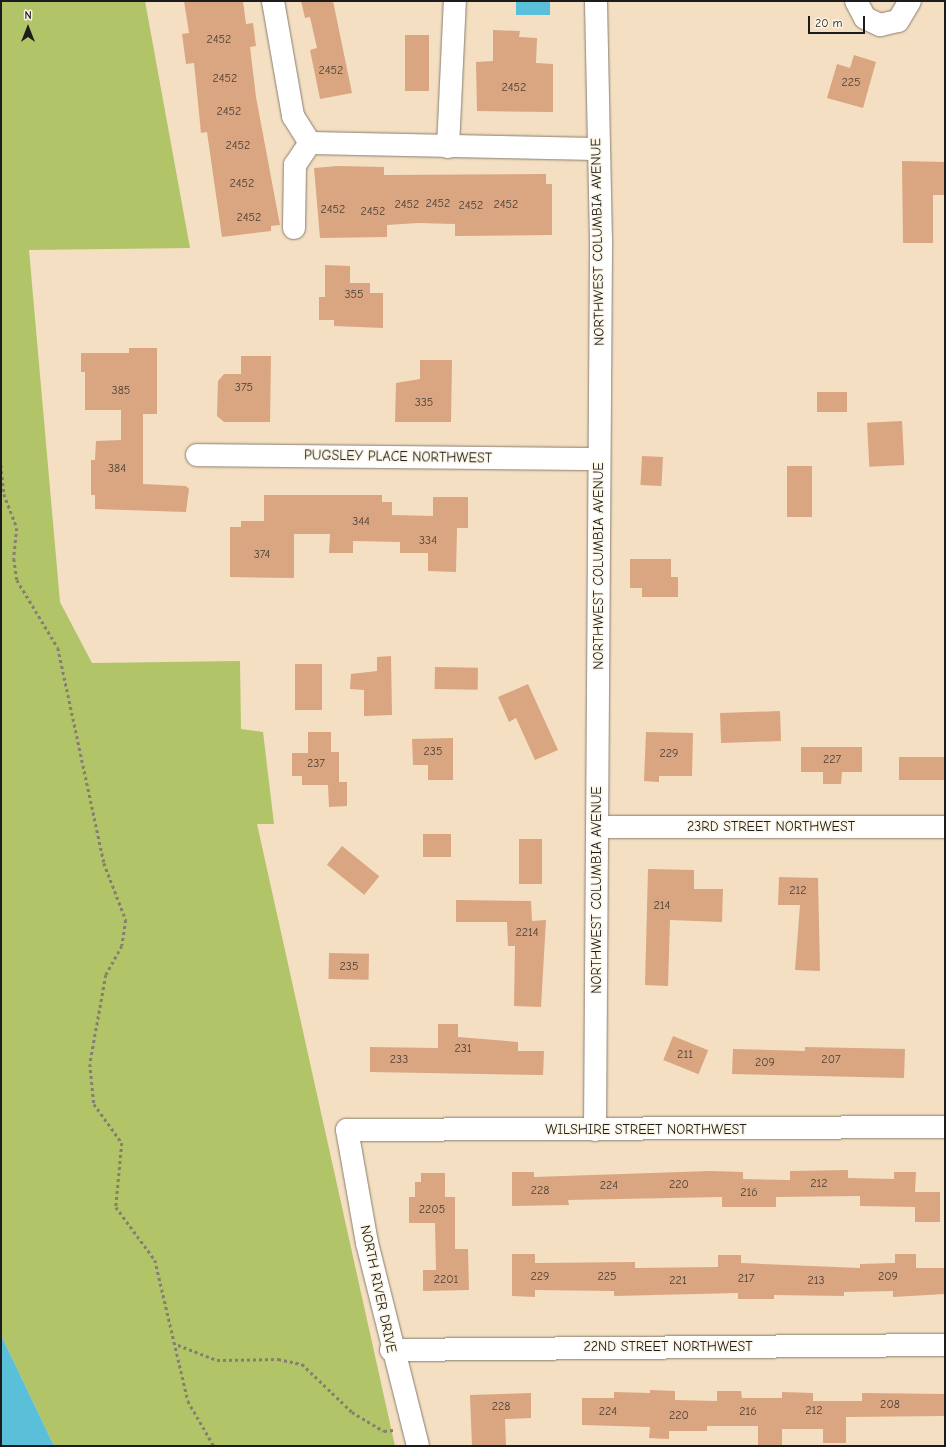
<!DOCTYPE html>
<style>
body{margin:0}
#map{position:relative;width:946px;height:1447px;overflow:hidden;background:#f4dfc2;font-family:"Comic Neue",sans-serif}
div>[style]{position:absolute}
.green>*{inset:0;background:#b1c468}
.water>*{inset:0;background:#5abfd8;transform-origin:0 0}
.building>*{inset:0;background:#d9a681;transform-origin:0 0}
.path>*{height:2.5px;margin-top:-1.25px;transform-origin:0;background:repeating-linear-gradient(90deg,#887e6f 0 3px,transparent 0 6px)}
.roads{filter:drop-shadow(0 0 1px #887e6f) drop-shadow(0 0 1px #887e6f)}
.minor>*{height:22px;margin:-11px;padding:0 11px;transform-origin:11px;border-radius:11px;background:#fff}
span{translate:-50% -50%;white-space:nowrap;text-align:center;line-height:1.15;-webkit-text-stroke:3px #fcf5e5;paint-order:stroke}
.number-label{font-size:12px;color:#4b3e35}
.number-label span{-webkit-text-stroke-width:0}
.street-label{font-size:14px;color:#1c1c1c}
.frame{position:absolute;inset:0;border:2px solid #1c1c1c;pointer-events:none}
.north{position:absolute;left:8px;top:8px;width:40px;height:40px;-webkit-text-stroke:3px #fcf5e5;paint-order:stroke;rotate:0deg;font-size:11px;font-weight:700;line-height:16px;text-align:center;color:#1c1c1c}
.north::after{content:'';display:block;margin:auto;width:14px;height:18px;background:#1c1c1c;clip-path:polygon(50% 0,100% 100%,50% 72%,0 100%)}
.scale{position:absolute;left:808px;top:16px;width:57px;height:18px;box-sizing:border-box;border:2px solid #1c1c1c;border-top:0;padding-left:5px;font-size:12px;line-height:14px;white-space:nowrap;color:#1c1c1c;-webkit-text-stroke:3px #fcf5e5;paint-order:stroke}
</style>
<div id="map">
<div class="green">
<i style="clip-path:polygon(1px 1px,145px 1px,190px 248px,29px 250px,60px 602px,92px 663px,240px 661px,241px 729px,263px 732px,274px 824px,257px 824px,395px 1446px,54px 1446px,1px 1335px)"></i>
</div>
<div class="water">
<i style="left:516px;top:1px;width:34px;height:14px"></i>
<i style="clip-path:polygon(1px 1335px,54px 1446px,1px 1446px)"></i>
</div>
<div class="building">
<i style="clip-path:polygon(184px 1px,243px 1px,246px 24px,253px 23px,256px 46px,250px 47px,256px 97px,280px 225px,271px 226px,271px 231px,222px 237px,207px 132px,201px 133px,194px 63px,186px 64px,182px 34px,189px 33px)"></i>
<i style="clip-path:polygon(301px 1px,333px 1px,352px 93px,320px 99px,310px 50px,317px 48px,310px 17px,305px 18px)"></i>
<i style="clip-path:polygon(493px 30px,520px 31px,519px 37px,537px 38px,536px 63px,553px 64px,553px 112px,477px 111px,476px 62px,493px 61px)"></i>
<i style="left:405px;top:35px;width:24px;height:56px"></i>
<i style="clip-path:polygon(854px 55px,876px 62px,863px 108px,827px 98px,837px 64px,850px 68px)"></i>
<i style="clip-path:polygon(902px 161px,945px 162px,945px 195px,933px 195px,933px 243px,903px 243px)"></i>
<i style="clip-path:polygon(338px 166px,384px 167px,384px 175px,546px 174px,546px 184px,552px 184px,552px 235px,455px 236px,455px 224px,418px 223px,387px 225px,387px 237px,320px 238px,314px 168px)"></i>
<i style="clip-path:polygon(325px 265px,350px 266px,350px 283px,370px 283px,370px 293px,383px 293px,383px 328px,334px 326px,334px 320px,319px 320px,319px 297px,325px 297px)"></i>
<i style="clip-path:polygon(129px 348px,157px 348px,157px 414px,143px 414px,143px 484px,186px 486px,189px 489px,186px 512px,95px 509px,95px 495px,91px 495px,91px 460px,95px 460px,96px 441px,121px 440px,121px 410px,85px 410px,85px 372px,81px 372px,81px 353px,129px 353px)"></i>
<i style="clip-path:polygon(241px 356px,271px 356px,270px 422px,224px 422px,217px 416px,218px 381px,224px 374px,241px 374px)"></i>
<i style="clip-path:polygon(420px 360px,452px 360px,451px 422px,395px 422px,396px 383px,420px 379px)"></i>
<i style="left:847px;top:392px;width:20px;height:30px;rotate:90deg"></i>
<i style="left:902px;top:421px;width:44px;height:35px;rotate:87deg"></i>
<i style="left:642px;top:456px;width:21px;height:29px;rotate:3deg"></i>
<i style="left:787px;top:466px;width:25px;height:51px"></i>
<i style="clip-path:polygon(264px 495px,382px 495px,382px 502px,392px 502px,392px 515px,433px 516px,433px 497px,468px 497px,468px 528px,457px 528px,456px 572px,428px 571px,428px 553px,400px 553px,400px 542px,353px 541px,353px 553px,329px 553px,330px 534px,294px 534px,294px 578px,230px 577px,230px 527px,241px 527px,241px 521px,264px 521px)"></i>
<i style="clip-path:polygon(630px 559px,671px 559px,671px 577px,678px 577px,678px 597px,642px 597px,642px 588px,630px 588px)"></i>
<i style="clip-path:polygon(391px 656px,392px 715px,364px 716px,364px 690px,350px 689px,351px 674px,377px 671px,377px 657px)"></i>
<i style="left:295px;top:664px;width:27px;height:46px"></i>
<i style="left:435px;top:667px;width:43px;height:22px;rotate:1deg"></i>
<i style="clip-path:polygon(528px 684px,558px 750px,535px 760px,516px 718px,509px 722px,498px 697px)"></i>
<i style="left:780px;top:711px;width:30px;height:60px;rotate:88deg"></i>
<i style="clip-path:polygon(308px 732px,331px 732px,331px 752px,339px 752px,339px 782px,347px 782px,347px 806px,329px 807px,328px 785px,302px 785px,302px 776px,292px 776px,292px 753px,308px 753px)"></i>
<i style="clip-path:polygon(646px 732px,693px 733px,692px 776px,659px 776px,659px 782px,644px 781px)"></i>
<i style="clip-path:polygon(453px 738px,453px 780px,428px 780px,428px 765px,413px 765px,412px 739px)"></i>
<i style="clip-path:polygon(801px 747px,862px 747px,862px 772px,842px 772px,841px 784px,823px 784px,823px 772px,801px 772px)"></i>
<i style="left:899px;top:757px;width:46px;height:23px"></i>
<i style="left:423px;top:834px;width:28px;height:23px"></i>
<i style="left:519px;top:839px;width:23px;height:45px"></i>
<i style="left:342px;top:846px;width:48px;height:24px;rotate:39deg"></i>
<i style="clip-path:polygon(648px 869px,694px 870px,694px 889px,723px 889px,722px 922px,670px 920px,668px 986px,645px 985px)"></i>
<i style="clip-path:polygon(779px 877px,818px 878px,820px 971px,795px 970px,800px 905px,778px 905px)"></i>
<i style="clip-path:polygon(456px 900px,531px 901px,532px 921px,546px 920px,541px 1007px,514px 1006px,515px 946px,508px 946px,507px 922px,456px 922px)"></i>
<i style="left:329px;top:953px;width:40px;height:26px;rotate:1deg"></i>
<i style="clip-path:polygon(438px 1024px,458px 1024px,458px 1037px,518px 1042px,518px 1051px,544px 1051px,543px 1075px,370px 1072px,370px 1047px,438px 1048px)"></i>
<i style="left:673px;top:1036px;width:38px;height:26px;rotate:22deg"></i>
<i style="clip-path:polygon(805px 1047px,905px 1049px,904px 1078px,732px 1074px,733px 1049px,805px 1051px)"></i>
<i style="clip-path:polygon(848px 1170px,848px 1178px,894px 1179px,894px 1172px,916px 1172px,915px 1192px,940px 1192px,940px 1222px,915px 1222px,915px 1207px,860px 1206px,860px 1196px,776px 1197px,776px 1207px,722px 1207px,722px 1197px,568px 1200px,569px 1205px,512px 1206px,512px 1172px,534px 1172px,534px 1177px,710px 1171px,743px 1172px,743px 1179px,790px 1180px,790px 1171px)"></i>
<i style="clip-path:polygon(421px 1173px,445px 1173px,445px 1197px,455px 1197px,455px 1249px,468px 1249px,469px 1290px,423px 1291px,423px 1270px,436px 1270px,435px 1223px,409px 1223px,409px 1197px,415px 1197px,415px 1182px,421px 1182px)"></i>
<i style="clip-path:polygon(512px 1254px,535px 1254px,535px 1263px,635px 1262px,635px 1268px,718px 1267px,718px 1255px,741px 1255px,741px 1263px,860px 1268px,860px 1264px,895px 1263px,895px 1254px,916px 1254px,916px 1268px,945px 1268px,945px 1294px,893px 1297px,893px 1291px,844px 1292px,844px 1296px,774px 1295px,774px 1299px,738px 1299px,738px 1293px,614px 1296px,614px 1291px,535px 1290px,535px 1297px,512px 1296px)"></i>
<i style="clip-path:polygon(650px 1390px,675px 1391px,675px 1400px,717px 1401px,717px 1391px,741px 1391px,742px 1398px,782px 1398px,782px 1392px,813px 1393px,813px 1401px,862px 1401px,862px 1393px,945px 1394px,945px 1416px,846px 1417px,846px 1443px,823px 1443px,823px 1429px,782px 1429px,782px 1446px,758px 1446px,758px 1426px,707px 1426px,707px 1431px,669px 1431px,669px 1439px,649px 1438px,650px 1427px,582px 1425px,582px 1398px,614px 1398px,614px 1392px,650px 1393px)"></i>
<i style="clip-path:polygon(531px 1393px,531px 1418px,505px 1419px,506px 1446px,472px 1446px,470px 1395px)"></i>
</div>
<div class="path">
<i style="left:1px;top:465px;width:29px;rotate:84deg"></i>
<i style="left:4px;top:494px;width:36px;rotate:69deg"></i>
<i style="left:17px;top:528px;width:31px;rotate:96deg"></i>
<i style="left:14px;top:559px;width:21px;rotate:82deg"></i>
<i style="left:17px;top:580px;width:79px;rotate:58.9deg"></i>
<i style="left:58px;top:648px;width:220px;rotate:77.9deg"></i>
<i style="left:104px;top:863px;width:61px;rotate:68.9deg"></i>
<i style="left:126px;top:920px;width:26px;rotate:99deg"></i>
<i style="left:122px;top:946px;width:33px;rotate:119deg"></i>
<i style="left:106px;top:975px;width:90px;rotate:100.2deg"></i>
<i style="left:90px;top:1064px;width:40px;rotate:84.3deg"></i>
<i style="left:94px;top:1104px;width:48px;rotate:54.3deg"></i>
<i style="left:122px;top:1143px;width:64px;rotate:95.4deg"></i>
<i style="left:116px;top:1207px;width:66px;rotate:53.7deg"></i>
<i style="left:155px;top:1260px;width:145px;rotate:76.8deg"></i>
<i style="left:188px;top:1401px;width:52px;rotate:60deg"></i>
<i style="left:178px;top:1345px;width:42px;rotate:21deg"></i>
<i style="left:217px;top:1360px;width:61px;rotate:-0.9deg"></i>
<i style="left:278px;top:1359px;width:25px;rotate:12deg"></i>
<i style="left:302px;top:1364px;width:69px;rotate:43.8deg"></i>
<i style="left:352px;top:1412px;width:37px;rotate:31deg"></i>
<i style="left:384px;top:1431px;width:9px;rotate:-6deg"></i>
</div>
<div class="roads">
<div class="minor">
<i style="left:273px;top:1px;width:117px;rotate:80.1deg"></i>
<i style="left:293px;top:116px;width:32px;rotate:58deg"></i>
<i style="left:310px;top:143px;width:286px;rotate:1.2deg"></i>
<i style="left:856px;top:1px;width:19px;rotate:62deg"></i>
<i style="left:865px;top:18px;width:17px;rotate:25deg"></i>
<i style="left:880px;top:25px;width:18px;rotate:-13deg"></i>
<i style="left:898px;top:21px;width:23px;rotate:-59deg"></i>
<i style="left:448px;top:147px;width:146px;rotate:-87.3deg"></i>
<i style="left:294px;top:228px;width:63px;rotate:-89.1deg"></i>
<i style="left:295px;top:165px;width:27px;rotate:-56deg"></i>
<i style="left:197px;top:455px;width:402px;rotate:0.6deg"></i>
<i style="left:597px;top:827px;width:348px"></i>
<i style="left:595px;top:1130px;width:889px;rotate:-89.61deg"></i>
<i style="left:601px;top:241px;width:240px;rotate:-91.2deg"></i>
<i style="left:391px;top:1350px;width:554px;rotate:-0.52deg"></i>
<i style="left:418px;top:1446px;width:209px;rotate:-104.1deg"></i>
<i style="left:367px;top:1243px;width:115px;rotate:-100deg"></i>
<i style="left:347px;top:1130px;width:598px;rotate:-0.29deg"></i>
</div>
</div>
<div class="number-label">
<span style="left:219px;top:40px">2452</span>
<span style="left:331px;top:71px">2452</span>
<span style="left:225px;top:79px">2452</span>
<span style="left:851px;top:83px">225</span>
<span style="left:514px;top:88px">2452</span>
<span style="left:229px;top:112px">2452</span>
<span style="left:238px;top:146px">2452</span>
<span style="left:242px;top:184px">2452</span>
<span style="left:438px;top:204px">2452</span>
<span style="left:407px;top:205px">2452</span>
<span style="left:506px;top:205px">2452</span>
<span style="left:471px;top:206px">2452</span>
<span style="left:333px;top:210px">2452</span>
<span style="left:373px;top:212px">2452</span>
<span style="left:249px;top:218px">2452</span>
<span style="left:354px;top:295px">355</span>
<span style="left:244px;top:388px">375</span>
<span style="left:121px;top:391px">385</span>
<span style="left:424px;top:403px">335</span>
<span style="left:117px;top:469px">384</span>
<span style="left:361px;top:522px">344</span>
<span style="left:428px;top:541px">334</span>
<span style="left:262px;top:555px">374</span>
<span style="left:433px;top:752px">235</span>
<span style="left:669px;top:754px">229</span>
<span style="left:832px;top:760px">227</span>
<span style="left:316px;top:764px">237</span>
<span style="left:798px;top:891px">212</span>
<span style="left:662px;top:906px">214</span>
<span style="left:527px;top:933px">2214</span>
<span style="left:349px;top:967px">235</span>
<span style="left:463px;top:1049px">231</span>
<span style="left:685px;top:1055px">211</span>
<span style="left:399px;top:1060px">233</span>
<span style="left:831px;top:1060px">207</span>
<span style="left:765px;top:1063px">209</span>
<span style="left:819px;top:1184px">212</span>
<span style="left:679px;top:1185px">220</span>
<span style="left:609px;top:1186px">224</span>
<span style="left:540px;top:1191px">228</span>
<span style="left:749px;top:1193px">216</span>
<span style="left:432px;top:1210px">2205</span>
<span style="left:540px;top:1277px">229</span>
<span style="left:607px;top:1277px">225</span>
<span style="left:888px;top:1277px">209</span>
<span style="left:746px;top:1279px">217</span>
<span style="left:446px;top:1280px">2201</span>
<span style="left:678px;top:1281px">221</span>
<span style="left:816px;top:1281px">213</span>
<span style="left:890px;top:1405px">208</span>
<span style="left:501px;top:1407px">228</span>
<span style="left:814px;top:1411px">212</span>
<span style="left:608px;top:1412px">224</span>
<span style="left:748px;top:1412px">216</span>
<span style="left:679px;top:1416px">220</span>
</div>
<div class="street-label">
<span style="left:598px;top:242px;rotate:-91deg">NORTHWEST COLUMBIA AVENUE</span>
<span style="left:398px;top:457px;rotate:1deg">PUGSLEY PLACE NORTHWEST</span>
<span style="left:599px;top:566px;rotate:-90deg">NORTHWEST COLUMBIA AVENUE</span>
<span style="left:771px;top:827px">23RD STREET NORTHWEST</span>
<span style="left:597px;top:890px;rotate:-90deg">NORTHWEST COLUMBIA AVENUE</span>
<span style="left:646px;top:1130px">WILSHIRE STREET NORTHWEST</span>
<span style="left:378px;top:1289px;rotate:78deg">NORTH RIVER DRIVE</span>
<span style="left:668px;top:1347px">22ND STREET NORTHWEST</span>
</div>
<div class="frame"></div>
<div class="north">N</div>
<div class="scale">20 m</div>
</div>
